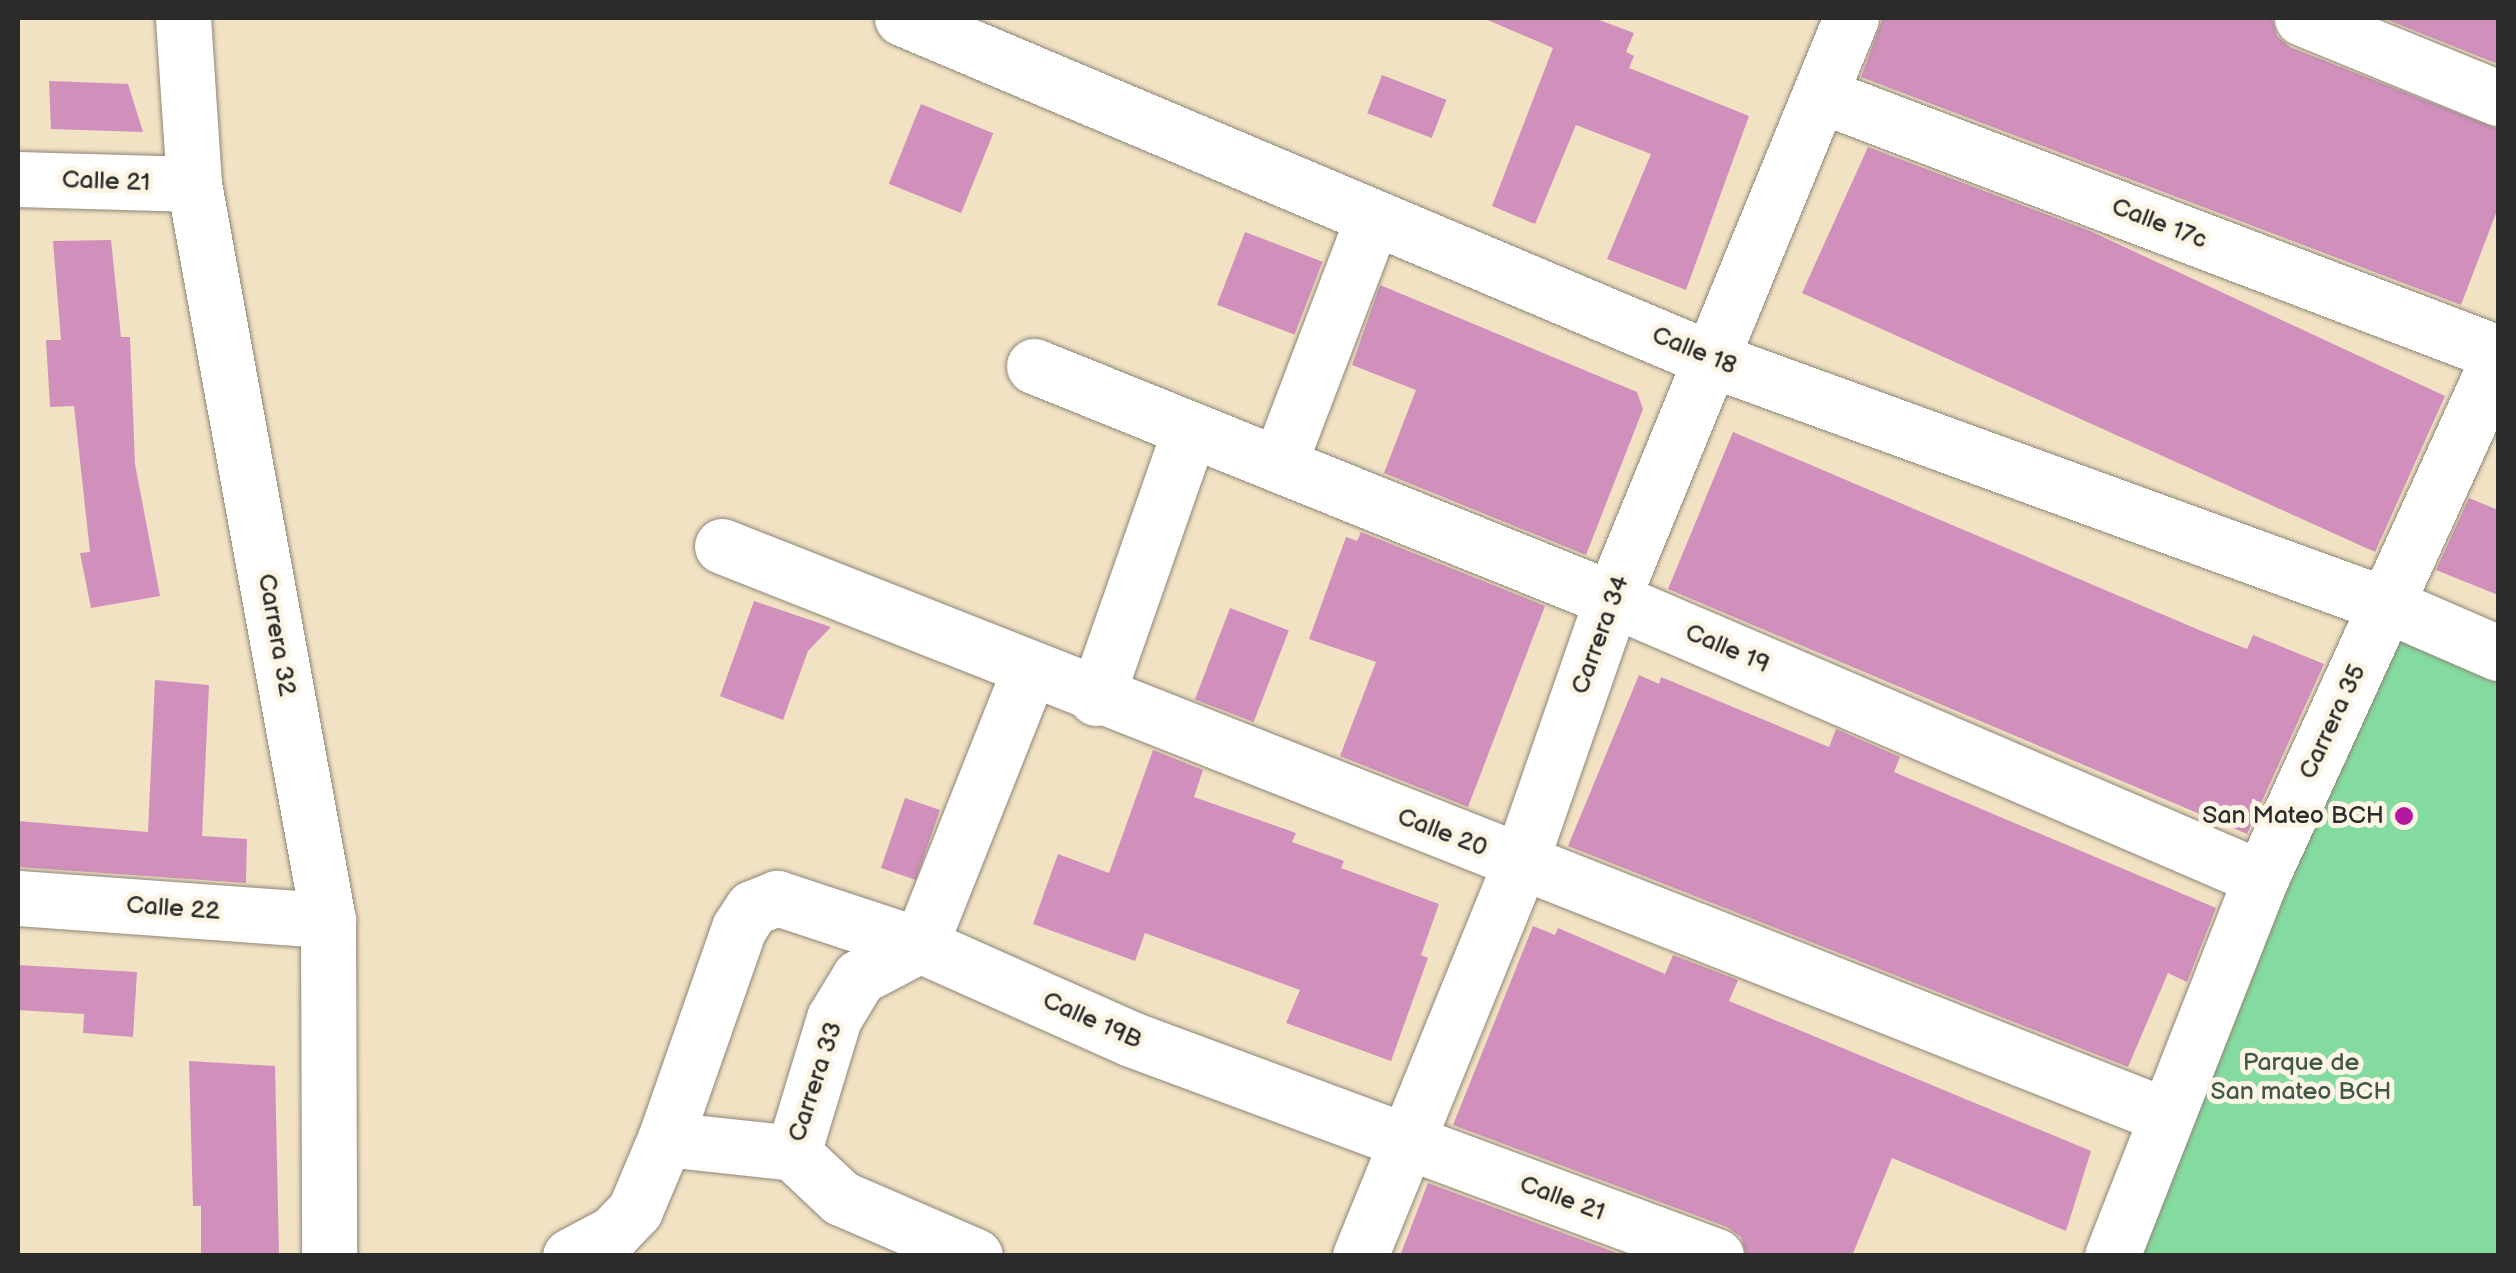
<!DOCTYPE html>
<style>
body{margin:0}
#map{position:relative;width:2516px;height:1273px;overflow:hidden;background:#f1e2c4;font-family:"Balsamiq Sans",sans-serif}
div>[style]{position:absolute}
.green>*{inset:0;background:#84db9f}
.building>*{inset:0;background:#d090bb;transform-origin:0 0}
.roads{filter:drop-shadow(0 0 2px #8e8678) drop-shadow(0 0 2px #8e8678)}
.minor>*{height:55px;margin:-27.5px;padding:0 27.5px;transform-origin:27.5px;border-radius:27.5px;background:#fff}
.dots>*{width:28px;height:28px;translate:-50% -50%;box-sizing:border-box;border:5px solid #fcf5e5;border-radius:50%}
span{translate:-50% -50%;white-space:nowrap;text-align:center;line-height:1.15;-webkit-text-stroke:10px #fcf5e5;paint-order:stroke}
.street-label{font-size:25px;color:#2b2b2b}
.poi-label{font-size:25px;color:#2b2b2b}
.right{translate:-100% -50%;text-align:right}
.park-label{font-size:25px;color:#415748}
.frame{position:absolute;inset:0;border:20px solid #2b2b2b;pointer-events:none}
</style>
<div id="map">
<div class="green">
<i style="clip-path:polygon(2394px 622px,2498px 667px,2498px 1255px,2128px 1256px)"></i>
</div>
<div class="building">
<i style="clip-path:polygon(1483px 18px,1594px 18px,1634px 33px,1626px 52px,1634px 56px,1629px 68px,1749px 116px,1686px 290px,1607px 259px,1651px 154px,1576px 125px,1535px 224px,1492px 206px,1553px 48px)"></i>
<i style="clip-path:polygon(1883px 18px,2272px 18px,2277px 36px,2290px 47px,2498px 129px,2498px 208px,2461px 305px,1861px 77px)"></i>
<i style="clip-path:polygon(2383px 18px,2498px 18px,2498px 64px)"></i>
<i style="left:1382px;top:75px;width:69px;height:41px;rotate:21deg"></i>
<i style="clip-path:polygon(49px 81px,128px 84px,143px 132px,51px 129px)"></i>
<i style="left:921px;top:104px;width:78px;height:86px;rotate:22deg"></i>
<i style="clip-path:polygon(1868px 147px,2090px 231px,2445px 396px,2375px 552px,1802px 293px)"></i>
<i style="left:1245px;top:232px;width:83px;height:78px;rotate:21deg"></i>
<i style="clip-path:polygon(111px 240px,121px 337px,130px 337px,135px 464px,160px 596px,91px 608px,80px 553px,90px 552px,74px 406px,50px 407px,46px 340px,61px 340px,53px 241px)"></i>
<i style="clip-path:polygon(1380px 285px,1637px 392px,1643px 409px,1586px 555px,1384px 473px,1416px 390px,1352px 365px)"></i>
<i style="clip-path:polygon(1733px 432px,2204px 632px,2247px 649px,2253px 635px,2324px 664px,2247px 834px,1668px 589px)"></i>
<i style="clip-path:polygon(2469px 498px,2498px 510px,2498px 595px,2436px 570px)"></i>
<i style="clip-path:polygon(1361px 532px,1545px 606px,1468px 807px,1340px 756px,1376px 662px,1309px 639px,1346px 537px,1357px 541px)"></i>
<i style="clip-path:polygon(754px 601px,831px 627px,808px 651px,783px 720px,720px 696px)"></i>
<i style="left:1230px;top:608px;width:63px;height:98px;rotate:21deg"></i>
<i style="clip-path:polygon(1639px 675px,1659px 684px,1661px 677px,1829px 747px,1836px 729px,1900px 757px,1894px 772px,2216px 908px,2187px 982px,2168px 973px,2128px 1067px,1568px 846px)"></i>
<i style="clip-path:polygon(155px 680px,209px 685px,202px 836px,247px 839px,246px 883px,18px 867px,18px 821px,148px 832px)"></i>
<i style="clip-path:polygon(1153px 750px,1203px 770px,1194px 797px,1296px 833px,1292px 842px,1344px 861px,1341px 868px,1439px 904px,1421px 955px,1428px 958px,1391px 1061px,1286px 1023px,1300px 990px,1145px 933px,1135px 961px,1033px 924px,1058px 854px,1109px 873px)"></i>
<i style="left:905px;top:798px;width:37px;height:74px;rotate:19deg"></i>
<i style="clip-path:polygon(1533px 926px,1555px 935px,1558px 928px,1665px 974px,1673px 955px,1738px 980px,1729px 1001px,2091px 1151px,2066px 1231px,1892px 1158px,1852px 1256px,1746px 1256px,1741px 1237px,1727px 1227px,1453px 1125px)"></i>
<i style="clip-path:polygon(18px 965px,137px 972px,133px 1037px,83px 1033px,84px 1014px,18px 1010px)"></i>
<i style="clip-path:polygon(189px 1061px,275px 1066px,279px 1256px,201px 1256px,201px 1206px,193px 1206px)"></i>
<i style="clip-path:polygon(1428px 1183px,1625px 1256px,1400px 1256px)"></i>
</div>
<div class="roads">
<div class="minor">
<i style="left:183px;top:18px;width:166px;rotate:86.2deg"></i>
<i style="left:194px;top:184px;width:748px;rotate:79.68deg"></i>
<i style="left:328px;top:920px;width:336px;rotate:89.8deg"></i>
<i style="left:902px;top:18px;width:880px;rotate:22.87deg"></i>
<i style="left:1713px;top:360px;width:717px;rotate:19.98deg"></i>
<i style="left:2387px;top:605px;width:121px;rotate:23.4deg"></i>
<i style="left:2302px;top:18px;width:212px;rotate:22.2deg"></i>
<i style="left:1820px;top:95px;width:725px;rotate:20.83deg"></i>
<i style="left:18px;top:179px;width:176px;rotate:1.6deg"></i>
<i style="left:1034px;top:366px;width:623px;rotate:21.96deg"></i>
<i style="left:1612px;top:599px;width:706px;rotate:23.26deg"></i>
<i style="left:1280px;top:461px;width:261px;rotate:-69.1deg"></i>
<i style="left:722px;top:546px;width:1550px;rotate:21.53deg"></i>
<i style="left:1096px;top:698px;width:285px;rotate:-70.7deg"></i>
<i style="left:18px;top:898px;width:311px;rotate:4.1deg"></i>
<i style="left:665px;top:1139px;width:224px;rotate:-70.7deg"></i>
<i style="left:739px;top:928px;width:24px;rotate:-57deg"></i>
<i style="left:752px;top:908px;width:27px;rotate:-22deg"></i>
<i style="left:777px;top:898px;width:151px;rotate:18.2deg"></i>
<i style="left:920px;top:945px;width:231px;rotate:24deg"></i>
<i style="left:1131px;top:1039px;width:624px;rotate:20.35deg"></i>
<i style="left:793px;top:1153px;width:66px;rotate:43.2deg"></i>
<i style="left:841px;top:1198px;width:146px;rotate:23.4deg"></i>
<i style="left:570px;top:1256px;width:49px;rotate:-28.1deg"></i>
<i style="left:613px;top:1233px;width:32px;rotate:-46deg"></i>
<i style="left:635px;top:1210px;width:77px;rotate:-67.1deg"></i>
<i style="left:665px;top:1139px;width:129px;rotate:6.2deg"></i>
<i style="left:793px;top:1153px;width:141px;rotate:-73.1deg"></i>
<i style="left:834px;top:1018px;width:48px;rotate:-58.6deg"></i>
<i style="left:859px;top:977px;width:69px;rotate:-27.7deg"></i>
<i style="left:920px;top:945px;width:297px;rotate:-68.3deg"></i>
<i style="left:1360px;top:1256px;width:424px;rotate:-67.8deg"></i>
<i style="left:1520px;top:863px;width:280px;rotate:-70.8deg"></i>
<i style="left:1612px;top:599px;width:628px;rotate:-67.64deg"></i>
<i style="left:2112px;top:1256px;width:406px;rotate:-68.5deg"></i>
<i style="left:2261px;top:878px;width:571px;rotate:-65.46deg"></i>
</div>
</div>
<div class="dots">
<i style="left:2404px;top:816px;background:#b5179e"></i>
</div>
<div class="street-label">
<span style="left:106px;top:182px;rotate:2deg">Calle 21</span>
<span style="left:2159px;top:224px;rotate:21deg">Calle 17c</span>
<span style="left:1694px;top:351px;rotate:22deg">Calle 18</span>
<span style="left:276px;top:635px;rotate:80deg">Carrera 32</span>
<span style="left:1601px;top:635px;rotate:-70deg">Carrera 34</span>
<span style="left:1727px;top:649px;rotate:23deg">Calle 19</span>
<span style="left:2333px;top:722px;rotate:-65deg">Carrera 35</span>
<span style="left:1442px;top:833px;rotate:21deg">Calle 20</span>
<span style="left:173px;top:909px;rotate:4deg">Calle 22</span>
<span style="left:1092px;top:1021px;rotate:24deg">Calle 19B</span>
<span style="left:816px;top:1082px;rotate:-72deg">Carrera 33</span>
<span style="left:1562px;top:1199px;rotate:20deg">Calle 21</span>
</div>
<div class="poi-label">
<span class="right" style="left:2384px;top:816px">San Mateo BCH</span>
</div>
<div class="park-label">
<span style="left:2301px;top:1078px">Parque de<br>San mateo BCH</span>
</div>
<div class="frame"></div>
</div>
